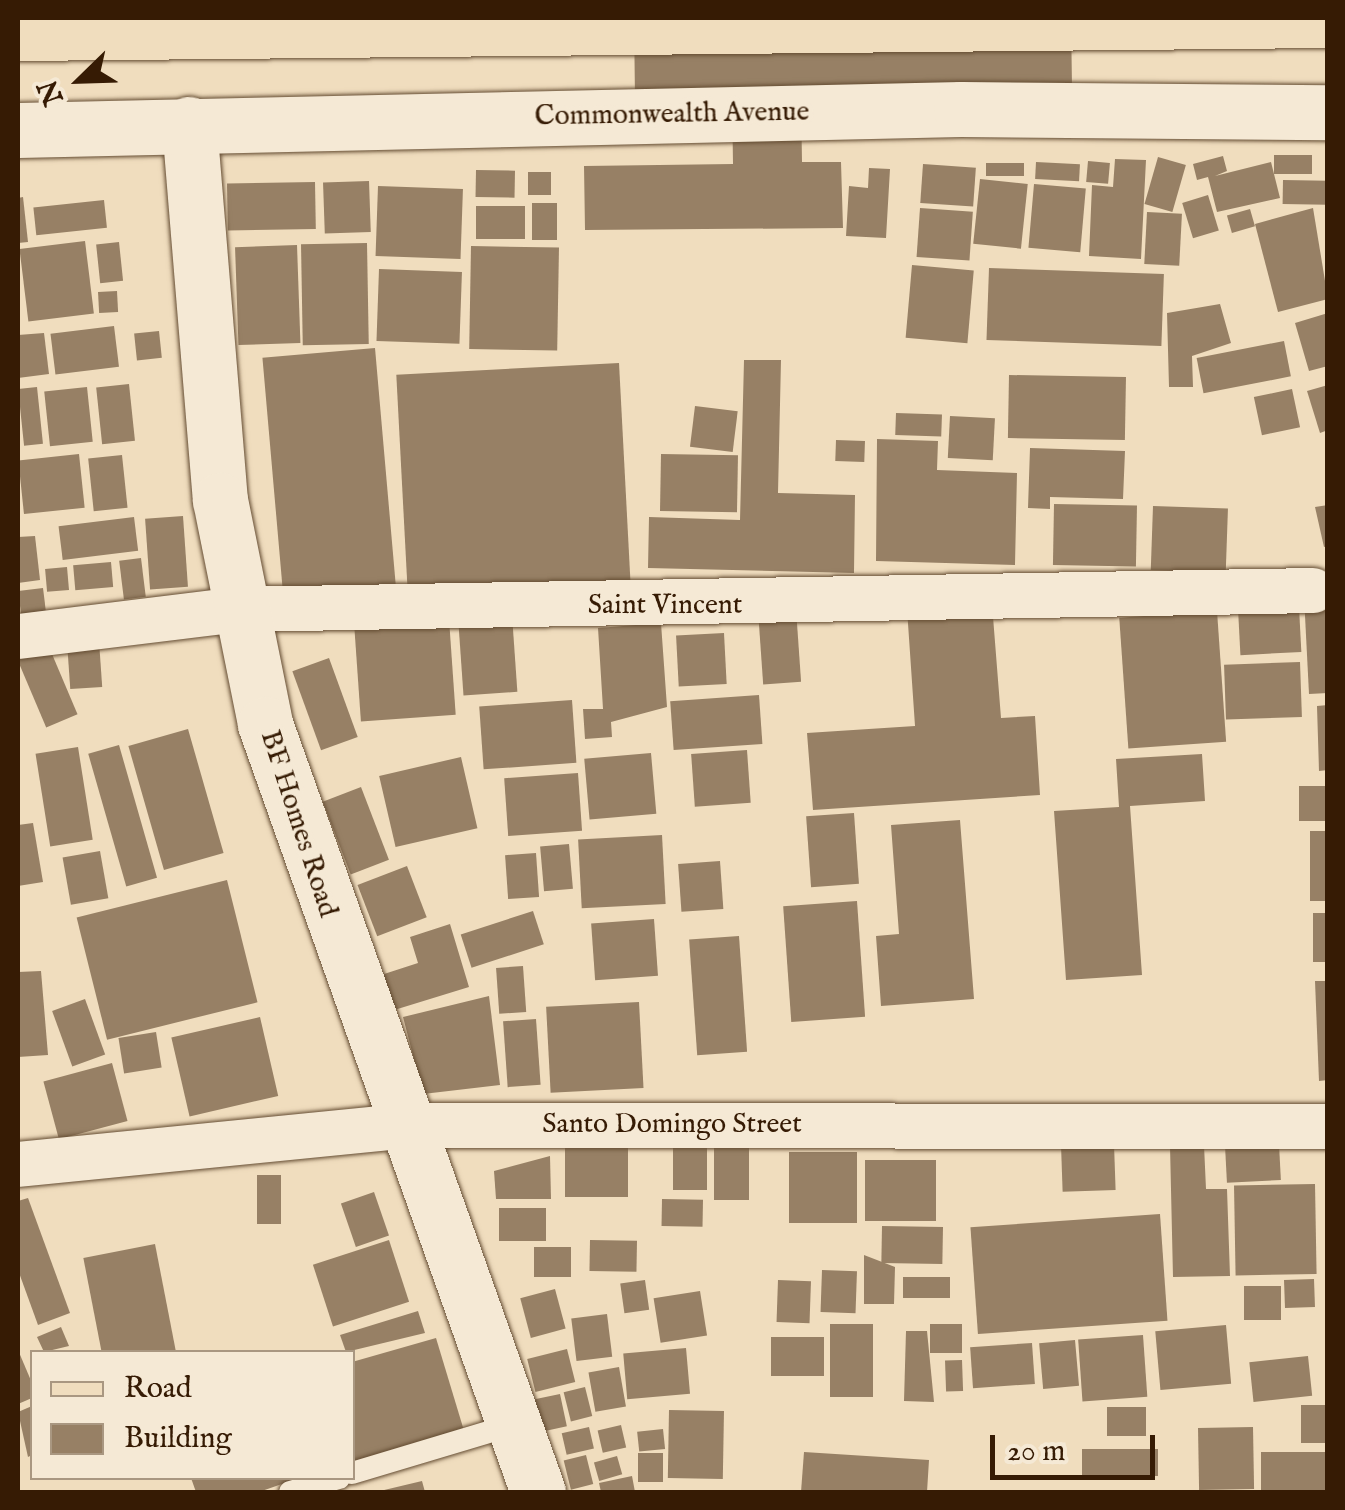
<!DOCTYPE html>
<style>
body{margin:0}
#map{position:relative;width:1345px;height:1510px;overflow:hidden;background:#f0ddbe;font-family:"IM FELL English",serif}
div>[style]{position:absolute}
.building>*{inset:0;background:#978065;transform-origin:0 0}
.roads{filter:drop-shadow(0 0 2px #644c32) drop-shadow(0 0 2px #644c32)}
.service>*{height:22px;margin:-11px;padding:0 11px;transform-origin:11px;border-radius:11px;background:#f5e9d5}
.minor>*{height:45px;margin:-22.5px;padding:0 22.5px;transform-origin:22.5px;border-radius:22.5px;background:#f5e9d5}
.tertiary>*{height:55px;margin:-27.5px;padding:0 27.5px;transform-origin:27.5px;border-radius:27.5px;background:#f5e9d5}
.primary>*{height:55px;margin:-27.5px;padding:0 27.5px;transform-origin:27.5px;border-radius:27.5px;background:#f0ddbe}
span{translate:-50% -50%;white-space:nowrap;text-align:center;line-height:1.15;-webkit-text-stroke:9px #f5e9d5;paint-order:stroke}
.street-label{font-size:28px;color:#361b04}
.frame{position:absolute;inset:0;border:20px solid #361b04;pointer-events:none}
.legend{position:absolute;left:30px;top:1350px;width:325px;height:130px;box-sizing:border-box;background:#f5e9d5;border:2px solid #a99781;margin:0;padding:12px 18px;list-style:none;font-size:30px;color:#361b04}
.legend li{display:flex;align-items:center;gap:20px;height:50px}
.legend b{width:50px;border:2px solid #a99781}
.north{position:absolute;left:30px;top:30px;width:100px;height:100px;-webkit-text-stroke:8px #f5e9d5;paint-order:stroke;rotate:247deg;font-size:28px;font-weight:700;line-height:40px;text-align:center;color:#361b04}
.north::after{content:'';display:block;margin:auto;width:35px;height:45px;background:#361b04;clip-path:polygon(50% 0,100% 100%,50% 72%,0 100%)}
.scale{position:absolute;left:990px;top:1435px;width:165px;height:45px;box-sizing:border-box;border:5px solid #361b04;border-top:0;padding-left:12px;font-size:30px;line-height:35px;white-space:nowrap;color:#361b04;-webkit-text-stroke:8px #f5e9d5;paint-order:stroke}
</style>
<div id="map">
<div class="building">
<i style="clip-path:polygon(634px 18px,1071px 18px,1072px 87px,801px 99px,802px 162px,841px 162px,843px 228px,585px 230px,584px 166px,733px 164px,732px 98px,635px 99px)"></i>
<i style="left:1312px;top:155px;width:19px;height:38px;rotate:90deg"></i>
<i style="clip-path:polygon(1223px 156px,1227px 171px,1215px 176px,1271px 162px,1280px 198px,1217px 212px,1208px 177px,1197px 180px,1193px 164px)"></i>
<i style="left:1158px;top:157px;width:29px;height:49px;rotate:16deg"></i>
<i style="clip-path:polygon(1115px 159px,1146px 160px,1141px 259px,1089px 256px,1092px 185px,1113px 187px)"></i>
<i style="left:1088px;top:161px;width:22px;height:21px;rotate:5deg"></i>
<i style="left:1036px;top:162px;width:44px;height:17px;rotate:3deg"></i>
<i style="left:1024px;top:163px;width:13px;height:38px;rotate:90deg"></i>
<i style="left:923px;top:164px;width:53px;height:39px;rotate:4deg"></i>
<i style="clip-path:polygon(869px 168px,890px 169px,886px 238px,846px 236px,849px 186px,868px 188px)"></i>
<i style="left:476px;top:170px;width:39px;height:27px;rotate:1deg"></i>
<i style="left:528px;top:172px;width:23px;height:23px"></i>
<i style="left:980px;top:179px;width:48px;height:65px;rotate:6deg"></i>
<i style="left:1283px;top:180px;width:44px;height:24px;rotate:1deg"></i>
<i style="left:369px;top:181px;width:51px;height:46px;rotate:88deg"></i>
<i style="left:315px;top:182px;width:47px;height:88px;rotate:89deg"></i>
<i style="left:1034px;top:184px;width:52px;height:64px;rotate:5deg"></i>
<i style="left:378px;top:186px;width:85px;height:70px;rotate:2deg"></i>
<i style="left:1208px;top:195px;width:37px;height:27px;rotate:73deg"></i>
<i style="clip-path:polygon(23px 197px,28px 242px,18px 243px,18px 198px)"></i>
<i style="left:104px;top:200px;width:28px;height:71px;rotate:84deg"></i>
<i style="left:532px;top:203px;width:25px;height:37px"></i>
<i style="left:476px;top:206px;width:49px;height:33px"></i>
<i style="left:920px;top:208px;width:53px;height:49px;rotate:4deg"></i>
<i style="clip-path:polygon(1313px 208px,1328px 299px,1278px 312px,1255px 224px)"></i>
<i style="left:1250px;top:209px;width:18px;height:24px;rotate:74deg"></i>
<i style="left:1147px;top:212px;width:35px;height:52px;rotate:3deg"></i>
<i style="left:85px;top:241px;width:73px;height:66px;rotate:83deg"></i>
<i style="left:119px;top:242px;width:39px;height:23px;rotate:84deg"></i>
<i style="left:367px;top:243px;width:101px;height:66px;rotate:89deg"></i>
<i style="left:297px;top:245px;width:98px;height:62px;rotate:88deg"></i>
<i style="left:471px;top:246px;width:88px;height:103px;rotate:1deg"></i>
<i style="left:912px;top:265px;width:62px;height:73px;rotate:5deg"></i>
<i style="left:989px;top:268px;width:175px;height:72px;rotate:2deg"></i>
<i style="left:379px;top:269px;width:83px;height:72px;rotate:2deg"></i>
<i style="left:117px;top:291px;width:21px;height:19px;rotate:87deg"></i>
<i style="clip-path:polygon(1220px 304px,1231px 343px,1192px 356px,1193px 387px,1169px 387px,1167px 313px)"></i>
<i style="clip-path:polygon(1328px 313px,1328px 366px,1309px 371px,1295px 323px)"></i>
<i style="left:114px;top:326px;width:41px;height:64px;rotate:83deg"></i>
<i style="left:159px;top:331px;width:27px;height:25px;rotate:84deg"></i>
<i style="clip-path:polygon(44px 333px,49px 374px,18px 378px,18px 335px)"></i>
<i style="left:1284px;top:341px;width:36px;height:89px;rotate:79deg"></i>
<i style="left:375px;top:348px;width:242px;height:113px;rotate:85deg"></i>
<i style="clip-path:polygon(744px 360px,781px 360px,778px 493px,855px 495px,854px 573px,648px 568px,649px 517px,740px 520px)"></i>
<i style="left:619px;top:363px;width:225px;height:223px;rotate:87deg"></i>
<i style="left:1009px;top:375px;width:117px;height:63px;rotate:1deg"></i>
<i style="left:129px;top:384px;width:57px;height:33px;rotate:84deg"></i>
<i style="clip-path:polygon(1328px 385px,1328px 430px,1320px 433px,1307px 391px)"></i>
<i style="left:37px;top:387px;width:57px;height:19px;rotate:84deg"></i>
<i style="left:87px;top:387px;width:55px;height:43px;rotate:84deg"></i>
<i style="left:1292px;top:389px;width:39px;height:39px;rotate:78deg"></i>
<i style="left:695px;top:406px;width:43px;height:41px;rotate:7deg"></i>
<i style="left:896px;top:413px;width:46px;height:22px;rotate:2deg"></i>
<i style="left:950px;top:416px;width:45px;height:42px;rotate:3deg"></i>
<i style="clip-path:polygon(877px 439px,938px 441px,937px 470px,1017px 473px,1015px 565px,876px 561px)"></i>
<i style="left:836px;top:440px;width:29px;height:21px;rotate:2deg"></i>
<i style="clip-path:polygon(1030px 448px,1125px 451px,1123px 499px,1050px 497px,1050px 509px,1028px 508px)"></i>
<i style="left:79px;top:454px;width:54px;height:61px;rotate:84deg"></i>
<i style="left:661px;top:454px;width:77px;height:57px;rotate:1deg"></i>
<i style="left:122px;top:455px;width:53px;height:34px;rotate:84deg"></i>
<i style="left:1054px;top:504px;width:83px;height:61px;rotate:1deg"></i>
<i style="clip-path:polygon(1328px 505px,1328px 546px,1324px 547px,1315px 507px)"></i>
<i style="left:1153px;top:506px;width:75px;height:64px;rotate:2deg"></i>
<i style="left:183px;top:516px;width:71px;height:38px;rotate:86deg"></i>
<i style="left:134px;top:517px;width:34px;height:76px;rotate:83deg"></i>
<i style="clip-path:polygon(35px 536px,40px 580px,18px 583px,18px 537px)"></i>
<i style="left:141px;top:558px;width:39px;height:22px;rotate:83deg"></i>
<i style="left:111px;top:562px;width:25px;height:38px;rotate:85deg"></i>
<i style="left:67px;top:567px;width:23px;height:22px;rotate:85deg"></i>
<i style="left:43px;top:588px;width:23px;height:25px;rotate:83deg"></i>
<i style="clip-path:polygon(1328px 595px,1328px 693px,1309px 694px,1304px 596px)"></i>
<i style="clip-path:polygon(992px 604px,1001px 718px,1035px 716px,1040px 795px,813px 810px,807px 733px,915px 726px,907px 609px)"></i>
<i style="left:1299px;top:607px;width:45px;height:61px;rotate:87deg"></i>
<i style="left:796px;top:609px;width:73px;height:38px;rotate:86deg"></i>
<i style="left:1217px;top:611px;width:131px;height:98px;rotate:86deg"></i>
<i style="left:512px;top:615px;width:77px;height:54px;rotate:86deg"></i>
<i style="left:449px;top:619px;width:96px;height:95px;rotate:86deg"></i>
<i style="clip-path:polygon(661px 623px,667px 707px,611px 722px,612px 737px,585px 739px,583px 709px,603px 709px,598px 628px)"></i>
<i style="left:724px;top:633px;width:51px;height:48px;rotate:87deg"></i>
<i style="left:99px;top:641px;width:46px;height:32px;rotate:86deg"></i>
<i style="left:49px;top:647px;width:73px;height:34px;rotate:67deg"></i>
<i style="left:329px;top:658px;width:84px;height:39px;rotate:70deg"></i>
<i style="left:1300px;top:662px;width:55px;height:76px;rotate:88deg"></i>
<i style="left:759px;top:695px;width:49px;height:89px;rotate:86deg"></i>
<i style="left:572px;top:700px;width:63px;height:93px;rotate:86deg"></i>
<i style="clip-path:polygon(1328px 705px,1328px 770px,1319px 771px,1317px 706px)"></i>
<i style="left:188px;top:729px;width:129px;height:62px;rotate:74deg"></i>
<i style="left:119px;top:745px;width:138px;height:32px;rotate:74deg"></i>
<i style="left:78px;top:747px;width:94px;height:43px;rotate:81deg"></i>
<i style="left:747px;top:750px;width:53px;height:56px;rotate:86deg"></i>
<i style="left:651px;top:753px;width:61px;height:67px;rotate:85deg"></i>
<i style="clip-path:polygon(1202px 754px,1205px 801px,1130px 806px,1142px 975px,1066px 980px,1054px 811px,1119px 807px,1116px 759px)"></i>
<i style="left:461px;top:757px;width:73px;height:84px;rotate:77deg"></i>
<i style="left:578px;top:773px;width:58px;height:74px;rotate:86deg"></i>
<i style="left:1328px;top:786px;width:35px;height:29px;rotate:90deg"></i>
<i style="left:361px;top:787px;width:78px;height:41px;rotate:69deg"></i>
<i style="left:854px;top:813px;width:71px;height:48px;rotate:86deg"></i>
<i style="clip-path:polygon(960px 820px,974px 999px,881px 1006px,876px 936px,899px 934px,891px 825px)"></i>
<i style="clip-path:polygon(33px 823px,43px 882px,18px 886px,18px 825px)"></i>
<i style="left:1328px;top:831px;width:70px;height:18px;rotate:90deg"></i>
<i style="left:662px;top:835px;width:69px;height:84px;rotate:87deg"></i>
<i style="left:569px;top:844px;width:45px;height:29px;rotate:85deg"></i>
<i style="left:100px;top:851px;width:48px;height:38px;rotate:80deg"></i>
<i style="left:536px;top:853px;width:44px;height:31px;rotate:86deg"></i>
<i style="left:720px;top:861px;width:48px;height:42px;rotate:86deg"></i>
<i style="left:407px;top:866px;width:55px;height:53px;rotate:69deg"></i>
<i style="left:227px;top:880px;width:126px;height:155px;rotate:76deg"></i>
<i style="left:857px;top:901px;width:116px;height:74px;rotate:86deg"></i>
<i style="left:533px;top:911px;width:35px;height:76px;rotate:72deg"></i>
<i style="left:1313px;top:913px;width:15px;height:49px"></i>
<i style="left:654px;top:919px;width:57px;height:63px;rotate:86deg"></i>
<i style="clip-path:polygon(450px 924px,469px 987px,391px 1011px,381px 975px,418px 963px,410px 937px)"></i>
<i style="left:739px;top:936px;width:116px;height:50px;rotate:86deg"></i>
<i style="left:523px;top:966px;width:46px;height:27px;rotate:86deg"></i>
<i style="clip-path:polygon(41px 971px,48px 1055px,18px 1057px,18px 972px)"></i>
<i style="clip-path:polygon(1315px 981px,1328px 981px,1328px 1080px,1319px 1081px)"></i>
<i style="clip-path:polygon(489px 996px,500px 1085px,423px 1094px,403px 1017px)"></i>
<i style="left:85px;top:999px;width:59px;height:35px;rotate:70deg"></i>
<i style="left:639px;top:1002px;width:86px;height:93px;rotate:87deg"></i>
<i style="left:260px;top:1017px;width:81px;height:91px;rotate:77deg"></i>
<i style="left:536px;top:1019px;width:66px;height:33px;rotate:86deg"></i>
<i style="left:156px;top:1032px;width:36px;height:38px;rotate:81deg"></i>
<i style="left:112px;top:1063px;width:60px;height:71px;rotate:75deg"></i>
<i style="left:673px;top:1137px;width:34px;height:53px"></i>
<i style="left:1114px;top:1144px;width:46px;height:53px;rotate:88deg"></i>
<i style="left:1279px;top:1144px;width:36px;height:54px;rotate:87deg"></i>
<i style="clip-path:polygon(1204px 1145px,1206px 1189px,1227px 1189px,1230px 1276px,1173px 1277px,1170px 1146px)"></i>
<i style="left:565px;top:1146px;width:63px;height:51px"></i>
<i style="left:714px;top:1147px;width:35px;height:53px"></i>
<i style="left:789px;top:1152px;width:68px;height:71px"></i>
<i style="clip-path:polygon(550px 1156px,551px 1199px,496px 1199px,494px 1171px)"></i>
<i style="left:865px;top:1160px;width:71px;height:61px"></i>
<i style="left:257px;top:1175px;width:24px;height:49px"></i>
<i style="left:1315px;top:1184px;width:90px;height:81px;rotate:89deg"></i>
<i style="left:374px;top:1192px;width:46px;height:35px;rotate:71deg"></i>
<i style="clip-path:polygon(28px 1198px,70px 1313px,38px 1325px,18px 1270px,18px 1201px)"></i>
<i style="left:662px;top:1199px;width:41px;height:27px;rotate:1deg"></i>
<i style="left:499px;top:1208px;width:47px;height:33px"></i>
<i style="left:1160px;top:1214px;width:107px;height:190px;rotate:86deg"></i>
<i style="left:882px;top:1226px;width:61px;height:37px;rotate:1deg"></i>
<i style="left:389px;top:1240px;width:65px;height:80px;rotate:72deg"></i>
<i style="left:590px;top:1240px;width:47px;height:31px;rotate:1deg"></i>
<i style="left:155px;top:1244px;width:110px;height:73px;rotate:79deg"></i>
<i style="left:534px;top:1247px;width:37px;height:30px"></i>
<i style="clip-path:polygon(864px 1255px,895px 1267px,894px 1304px,864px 1304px)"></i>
<i style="left:822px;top:1270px;width:35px;height:42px;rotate:2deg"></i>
<i style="left:950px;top:1277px;width:21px;height:47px;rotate:90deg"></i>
<i style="left:1314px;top:1279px;width:28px;height:30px;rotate:88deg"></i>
<i style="left:645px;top:1280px;width:30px;height:25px;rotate:82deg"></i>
<i style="left:778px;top:1280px;width:33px;height:42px;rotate:2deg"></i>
<i style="left:1244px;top:1286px;width:37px;height:34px"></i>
<i style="left:555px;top:1289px;width:41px;height:36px;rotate:75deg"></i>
<i style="left:700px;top:1291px;width:45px;height:47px;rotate:81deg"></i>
<i style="clip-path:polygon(418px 1311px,425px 1333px,346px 1352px,340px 1335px)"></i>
<i style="left:607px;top:1314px;width:43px;height:36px;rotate:83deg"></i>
<i style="left:830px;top:1324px;width:43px;height:73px"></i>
<i style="left:930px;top:1324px;width:32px;height:29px"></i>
<i style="left:1226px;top:1325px;width:59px;height:71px;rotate:85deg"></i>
<i style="clip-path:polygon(61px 1327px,69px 1346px,44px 1352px,37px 1337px)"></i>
<i style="clip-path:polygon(906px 1331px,927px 1331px,934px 1402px,904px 1401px)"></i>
<i style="left:1143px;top:1335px;width:62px;height:65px;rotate:86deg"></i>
<i style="left:771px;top:1337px;width:53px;height:39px"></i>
<i style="clip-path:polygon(436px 1338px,465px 1434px,352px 1467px,352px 1362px)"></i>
<i style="left:1075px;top:1340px;width:46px;height:36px;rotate:85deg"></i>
<i style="left:1032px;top:1343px;width:41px;height:62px;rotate:86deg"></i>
<i style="left:686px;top:1348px;width:46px;height:63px;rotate:85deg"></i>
<i style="left:567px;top:1349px;width:34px;height:41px;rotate:76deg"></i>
<i style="clip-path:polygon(18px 1350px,32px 1383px,32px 1398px,18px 1404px)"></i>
<i style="left:1308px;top:1356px;width:40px;height:59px;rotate:84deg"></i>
<i style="left:962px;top:1360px;width:31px;height:17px;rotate:88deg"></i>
<i style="left:619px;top:1367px;width:40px;height:31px;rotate:80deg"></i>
<i style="left:585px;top:1387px;width:30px;height:22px;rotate:76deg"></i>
<i style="left:560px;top:1394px;width:33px;height:27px;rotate:78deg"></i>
<i style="left:1328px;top:1405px;width:38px;height:27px;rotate:90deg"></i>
<i style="clip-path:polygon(32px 1406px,32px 1455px,28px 1457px,18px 1412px)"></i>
<i style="left:1146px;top:1407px;width:29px;height:39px;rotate:90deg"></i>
<i style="left:669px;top:1410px;width:55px;height:68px;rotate:1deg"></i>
<i style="left:621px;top:1425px;width:23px;height:24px;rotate:77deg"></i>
<i style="left:589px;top:1427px;width:22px;height:28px;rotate:77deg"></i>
<i style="left:1253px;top:1427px;width:62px;height:55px;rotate:89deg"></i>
<i style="left:663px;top:1429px;width:20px;height:26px;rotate:84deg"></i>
<i style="left:1082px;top:1449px;width:76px;height:27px"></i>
<i style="clip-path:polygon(804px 1452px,929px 1460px,927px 1492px,801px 1492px)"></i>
<i style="left:1261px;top:1452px;width:67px;height:40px"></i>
<i style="left:638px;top:1453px;width:25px;height:29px"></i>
<i style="left:586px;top:1455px;width:30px;height:23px;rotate:76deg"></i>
<i style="left:617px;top:1456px;width:19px;height:24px;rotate:74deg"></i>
<i style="clip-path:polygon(632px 1476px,635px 1492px,601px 1492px,599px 1483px)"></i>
<i style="clip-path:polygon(191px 1478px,299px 1478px,259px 1492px,196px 1492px)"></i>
<i style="clip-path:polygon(422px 1481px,425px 1492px,380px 1492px,380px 1491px)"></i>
</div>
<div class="roads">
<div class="service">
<i style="left:352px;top:1473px;width:170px;rotate:-16.7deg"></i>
<i style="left:290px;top:1492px;width:51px;rotate:-15.9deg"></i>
</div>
<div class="minor">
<i style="left:18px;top:636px;width:221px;rotate:-7deg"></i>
<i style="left:237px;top:609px;width:1076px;rotate:-1.01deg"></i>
<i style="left:18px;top:1164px;width:390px;rotate:-5.7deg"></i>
<i style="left:406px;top:1125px;width:922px;rotate:0.06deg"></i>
</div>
<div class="tertiary">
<i style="left:189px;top:124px;width:377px;rotate:85.3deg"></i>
<i style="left:220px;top:500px;width:228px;rotate:78.6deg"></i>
<i style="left:265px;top:724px;width:815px;rotate:70.43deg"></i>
<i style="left:18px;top:130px;width:943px;rotate:-1.28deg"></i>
<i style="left:961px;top:109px;width:367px;rotate:0.5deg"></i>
</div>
<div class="primary">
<i style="left:18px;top:33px;width:1310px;rotate:-0.57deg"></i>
</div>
</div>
<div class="street-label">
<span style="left:672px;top:115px;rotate:-1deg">Commonwealth Avenue</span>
<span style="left:665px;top:606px">Saint Vincent</span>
<span style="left:298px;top:824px;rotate:72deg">BF Homes Road</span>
<span style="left:672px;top:1125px">Santo Domingo Street</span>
</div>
<div class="frame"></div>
<ul class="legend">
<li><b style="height:12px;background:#f0ddbe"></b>Road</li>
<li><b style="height:28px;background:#978065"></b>Building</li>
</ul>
<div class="north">N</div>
<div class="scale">20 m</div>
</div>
